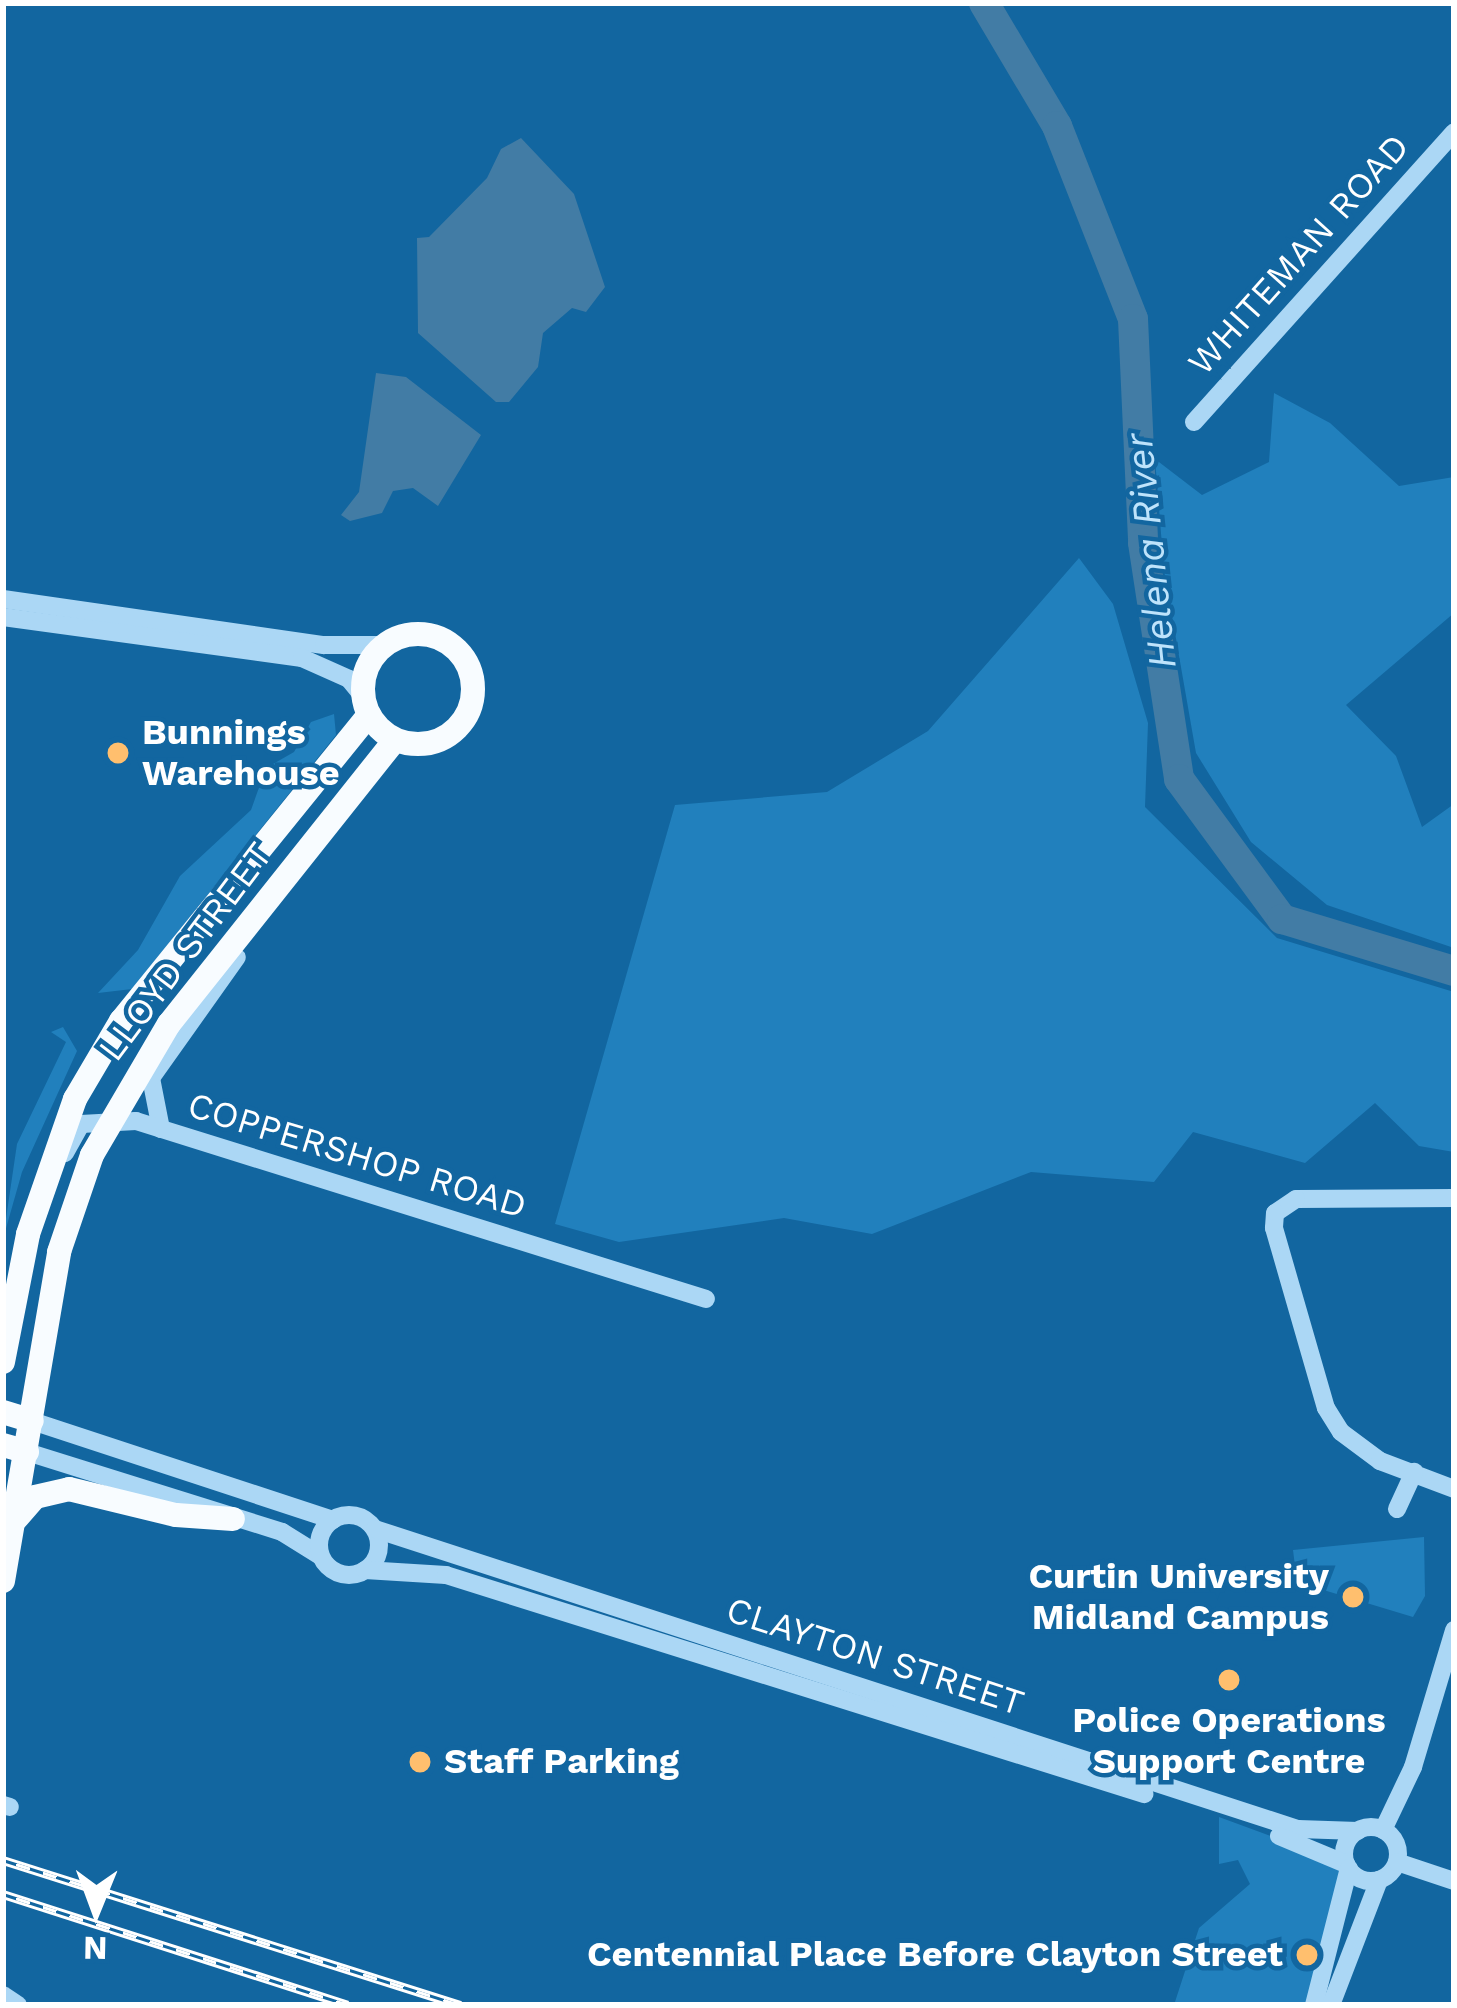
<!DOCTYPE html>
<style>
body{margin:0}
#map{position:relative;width:1457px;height:2008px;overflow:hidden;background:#1266a0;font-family:"Work Sans",sans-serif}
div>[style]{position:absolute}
.green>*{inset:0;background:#2180bd}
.water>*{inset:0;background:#427ca5}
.river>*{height:30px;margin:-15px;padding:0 15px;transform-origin:15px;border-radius:15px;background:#427ca5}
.minor>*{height:18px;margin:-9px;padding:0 9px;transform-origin:9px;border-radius:9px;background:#abd7f5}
.minor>.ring{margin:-9px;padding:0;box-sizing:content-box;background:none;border:18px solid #abd7f5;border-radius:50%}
.major>*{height:24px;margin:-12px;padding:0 12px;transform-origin:12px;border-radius:12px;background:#f8fcff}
.major>.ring{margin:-12px;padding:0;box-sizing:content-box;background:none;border:24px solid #f8fcff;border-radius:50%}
.rail>*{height:9px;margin-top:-4.5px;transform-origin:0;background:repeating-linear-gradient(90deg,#1266a0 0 14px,#fff 0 28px);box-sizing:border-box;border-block:3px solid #fff}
.dots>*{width:33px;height:33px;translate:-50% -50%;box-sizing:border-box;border:6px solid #1266a0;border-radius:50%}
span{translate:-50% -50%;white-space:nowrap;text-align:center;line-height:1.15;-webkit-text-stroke:9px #1266a0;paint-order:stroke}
.street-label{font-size:36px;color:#fff}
.poi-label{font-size:36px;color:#fff;font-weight:700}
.left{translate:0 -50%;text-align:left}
.right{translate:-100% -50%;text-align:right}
.water-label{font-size:39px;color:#bee3fb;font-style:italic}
.frame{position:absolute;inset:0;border:6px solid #fff;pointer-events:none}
.north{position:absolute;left:36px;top:1852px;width:120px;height:120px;-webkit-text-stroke:9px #1266a0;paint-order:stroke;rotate:181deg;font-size:33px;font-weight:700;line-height:48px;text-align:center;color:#fff}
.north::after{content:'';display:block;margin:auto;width:42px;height:54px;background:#fff;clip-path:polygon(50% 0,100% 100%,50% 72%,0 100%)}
</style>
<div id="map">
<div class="green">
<i style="clip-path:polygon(1274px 393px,1330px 423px,1399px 486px,1454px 477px,1454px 613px,1346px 705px,1396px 756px,1422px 827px,1454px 804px,1454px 948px,1327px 905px,1251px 842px,1196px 753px,1164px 570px,1155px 459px,1202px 495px,1269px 462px)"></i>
<i style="clip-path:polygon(1079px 558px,1113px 604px,1148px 723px,1145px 807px,1277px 938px,1454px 992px,1454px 1152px,1419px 1146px,1375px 1103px,1305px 1163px,1193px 1132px,1154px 1182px,1031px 1172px,872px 1234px,784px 1218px,619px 1242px,555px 1224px,675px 805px,827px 792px,928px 731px)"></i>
<i style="clip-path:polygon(334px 714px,336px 735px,132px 989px,98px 993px,138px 950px,180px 876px,251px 810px,266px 768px,294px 752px,311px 722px)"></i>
<i style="clip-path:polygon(63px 1027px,77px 1051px,22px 1172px,3px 1239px,17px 1144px,66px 1042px,51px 1032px)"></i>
<i style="clip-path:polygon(1424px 1537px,1425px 1596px,1413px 1617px,1297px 1582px,1293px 1550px)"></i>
<i style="clip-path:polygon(1219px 1817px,1346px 1864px,1314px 2005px,1174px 2005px,1199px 1928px,1250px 1884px,1238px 1860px,1219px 1864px)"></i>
</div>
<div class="water">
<i style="clip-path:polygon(521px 138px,574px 194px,605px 287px,586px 312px,572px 308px,543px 333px,538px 367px,509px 402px,496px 402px,418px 333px,417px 238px,429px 237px,487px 178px,501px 149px)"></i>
<i style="clip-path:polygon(376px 373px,406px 377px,481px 435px,438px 506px,413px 488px,393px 491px,382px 513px,350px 521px,341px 515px,359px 492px)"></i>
</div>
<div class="river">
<i style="left:984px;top:3px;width:143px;rotate:59.3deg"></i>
<i style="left:1057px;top:126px;width:207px;rotate:68.5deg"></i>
<i style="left:1133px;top:319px;width:224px;rotate:87.4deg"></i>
<i style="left:1143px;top:543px;width:239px;rotate:81.3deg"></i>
<i style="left:1179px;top:779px;width:174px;rotate:53.7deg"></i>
<i style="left:1282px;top:919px;width:180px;rotate:16.8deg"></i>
</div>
<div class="minor">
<i style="left:1194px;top:422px;width:389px;rotate:-48.1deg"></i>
<i style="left:3px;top:599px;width:324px;rotate:8.2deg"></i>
<i style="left:324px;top:645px;width:61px"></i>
<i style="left:3px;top:617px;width:302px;rotate:7.8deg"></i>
<i style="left:302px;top:658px;width:51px;rotate:24.1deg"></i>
<i style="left:349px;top:679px;width:22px;rotate:51deg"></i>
<i style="left:161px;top:1129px;width:52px;rotate:-101.1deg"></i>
<i style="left:151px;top:1078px;width:148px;rotate:-54.6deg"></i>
<i style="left:65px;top:1153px;width:33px;rotate:-61deg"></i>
<i style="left:81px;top:1124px;width:55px;rotate:-3.1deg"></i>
<i style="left:136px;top:1121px;width:597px;rotate:17.34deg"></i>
<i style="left:1454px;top:1198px;width:158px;rotate:179.6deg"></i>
<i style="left:1296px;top:1199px;width:25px;rotate:146deg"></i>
<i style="left:1275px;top:1213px;width:15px;rotate:94deg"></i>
<i style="left:1274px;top:1228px;width:187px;rotate:73.9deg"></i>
<i style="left:1326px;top:1408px;width:28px;rotate:58deg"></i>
<i style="left:1341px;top:1432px;width:49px;rotate:36.6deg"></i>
<i style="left:1380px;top:1461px;width:79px;rotate:20.7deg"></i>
<i style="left:32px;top:1421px;width:317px;rotate:18.2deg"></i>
<i style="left:27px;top:1452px;width:267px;rotate:17.4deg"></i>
<i style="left:282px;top:1532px;width:44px;rotate:31.9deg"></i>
<i style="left:1397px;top:1509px;width:41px;rotate:-65.3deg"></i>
<i class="ring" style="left:319px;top:1515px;width:42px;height:42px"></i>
<i style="left:375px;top:1529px;width:971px;rotate:18.01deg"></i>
<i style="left:1298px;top:1829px;width:60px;rotate:1.9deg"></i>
<i style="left:365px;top:1570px;width:81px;rotate:3.5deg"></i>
<i style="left:446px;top:1575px;width:732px;rotate:17.42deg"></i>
<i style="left:3px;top:1805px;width:7px;rotate:16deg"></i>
<i class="ring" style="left:1344px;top:1827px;width:36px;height:36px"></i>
<i style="left:1383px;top:1830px;width:70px;rotate:-64.5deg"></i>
<i style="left:1413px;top:1767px;width:143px;rotate:-73.3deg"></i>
<i style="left:1279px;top:1836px;width:73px;rotate:22.7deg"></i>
<i style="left:1397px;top:1862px;width:60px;rotate:18.4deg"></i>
<i style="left:3px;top:1995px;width:18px;rotate:34deg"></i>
<i style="left:1314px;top:2005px;width:141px;rotate:-75.7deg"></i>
<i style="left:1331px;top:2005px;width:134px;rotate:-69deg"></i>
</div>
<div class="major">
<i class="ring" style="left:363px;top:634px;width:86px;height:86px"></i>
<i style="left:3px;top:1362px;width:130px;rotate:-78.9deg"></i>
<i style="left:28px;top:1234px;width:143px;rotate:-70.8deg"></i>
<i style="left:75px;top:1099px;width:91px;rotate:-59.5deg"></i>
<i style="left:121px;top:1021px;width:394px;rotate:-51deg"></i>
<i style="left:3px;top:1412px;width:30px;rotate:17deg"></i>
<i style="left:3px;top:1445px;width:25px;rotate:16deg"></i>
<i style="left:16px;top:1519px;width:29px;rotate:-49deg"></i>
<i style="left:35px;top:1497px;width:35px;rotate:-13deg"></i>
<i style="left:69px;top:1489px;width:110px;rotate:13.7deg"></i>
<i style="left:176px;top:1515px;width:57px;rotate:4deg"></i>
<i style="left:3px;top:1581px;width:334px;rotate:-80.3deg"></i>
<i style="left:59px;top:1252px;width:102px;rotate:-71.2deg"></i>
<i style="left:92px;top:1155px;width:152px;rotate:-59.6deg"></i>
<i style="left:169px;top:1024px;width:363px;rotate:-51.5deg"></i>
</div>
<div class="rail">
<i style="left:3px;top:1860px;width:480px;rotate:17.6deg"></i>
<i style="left:3px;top:1894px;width:362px;rotate:17.8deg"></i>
</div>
<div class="dots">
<i style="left:118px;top:753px;background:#ffbf6e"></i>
<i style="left:1353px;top:1597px;background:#ffbf6e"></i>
<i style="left:1229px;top:1680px;background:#ffbf6e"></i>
<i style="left:420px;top:1762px;background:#ffbf6e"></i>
<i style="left:1307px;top:1955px;background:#ffbf6e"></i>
</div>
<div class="street-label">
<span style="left:1299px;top:255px;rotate:-48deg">WHITEMAN ROAD</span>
<span style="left:186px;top:952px;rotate:-53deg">LLOYD STREET</span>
<span style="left:357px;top:1156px;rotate:17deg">COPPERSHOP ROAD</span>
<span style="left:875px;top:1657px;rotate:18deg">CLAYTON STREET</span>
</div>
<div class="poi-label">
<span class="left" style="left:142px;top:753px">Bunnings<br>Warehouse</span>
<span class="right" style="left:1329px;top:1597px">Curtin University<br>Midland Campus</span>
<span style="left:1229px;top:1741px">Police Operations<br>Support Centre</span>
<span class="left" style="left:444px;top:1762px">Staff Parking</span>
<span class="right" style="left:1283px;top:1955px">Centennial Place Before Clayton Street</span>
</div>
<div class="water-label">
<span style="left:1151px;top:551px;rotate:-96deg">Helena River</span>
</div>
<div class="frame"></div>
<div class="north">N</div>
</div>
